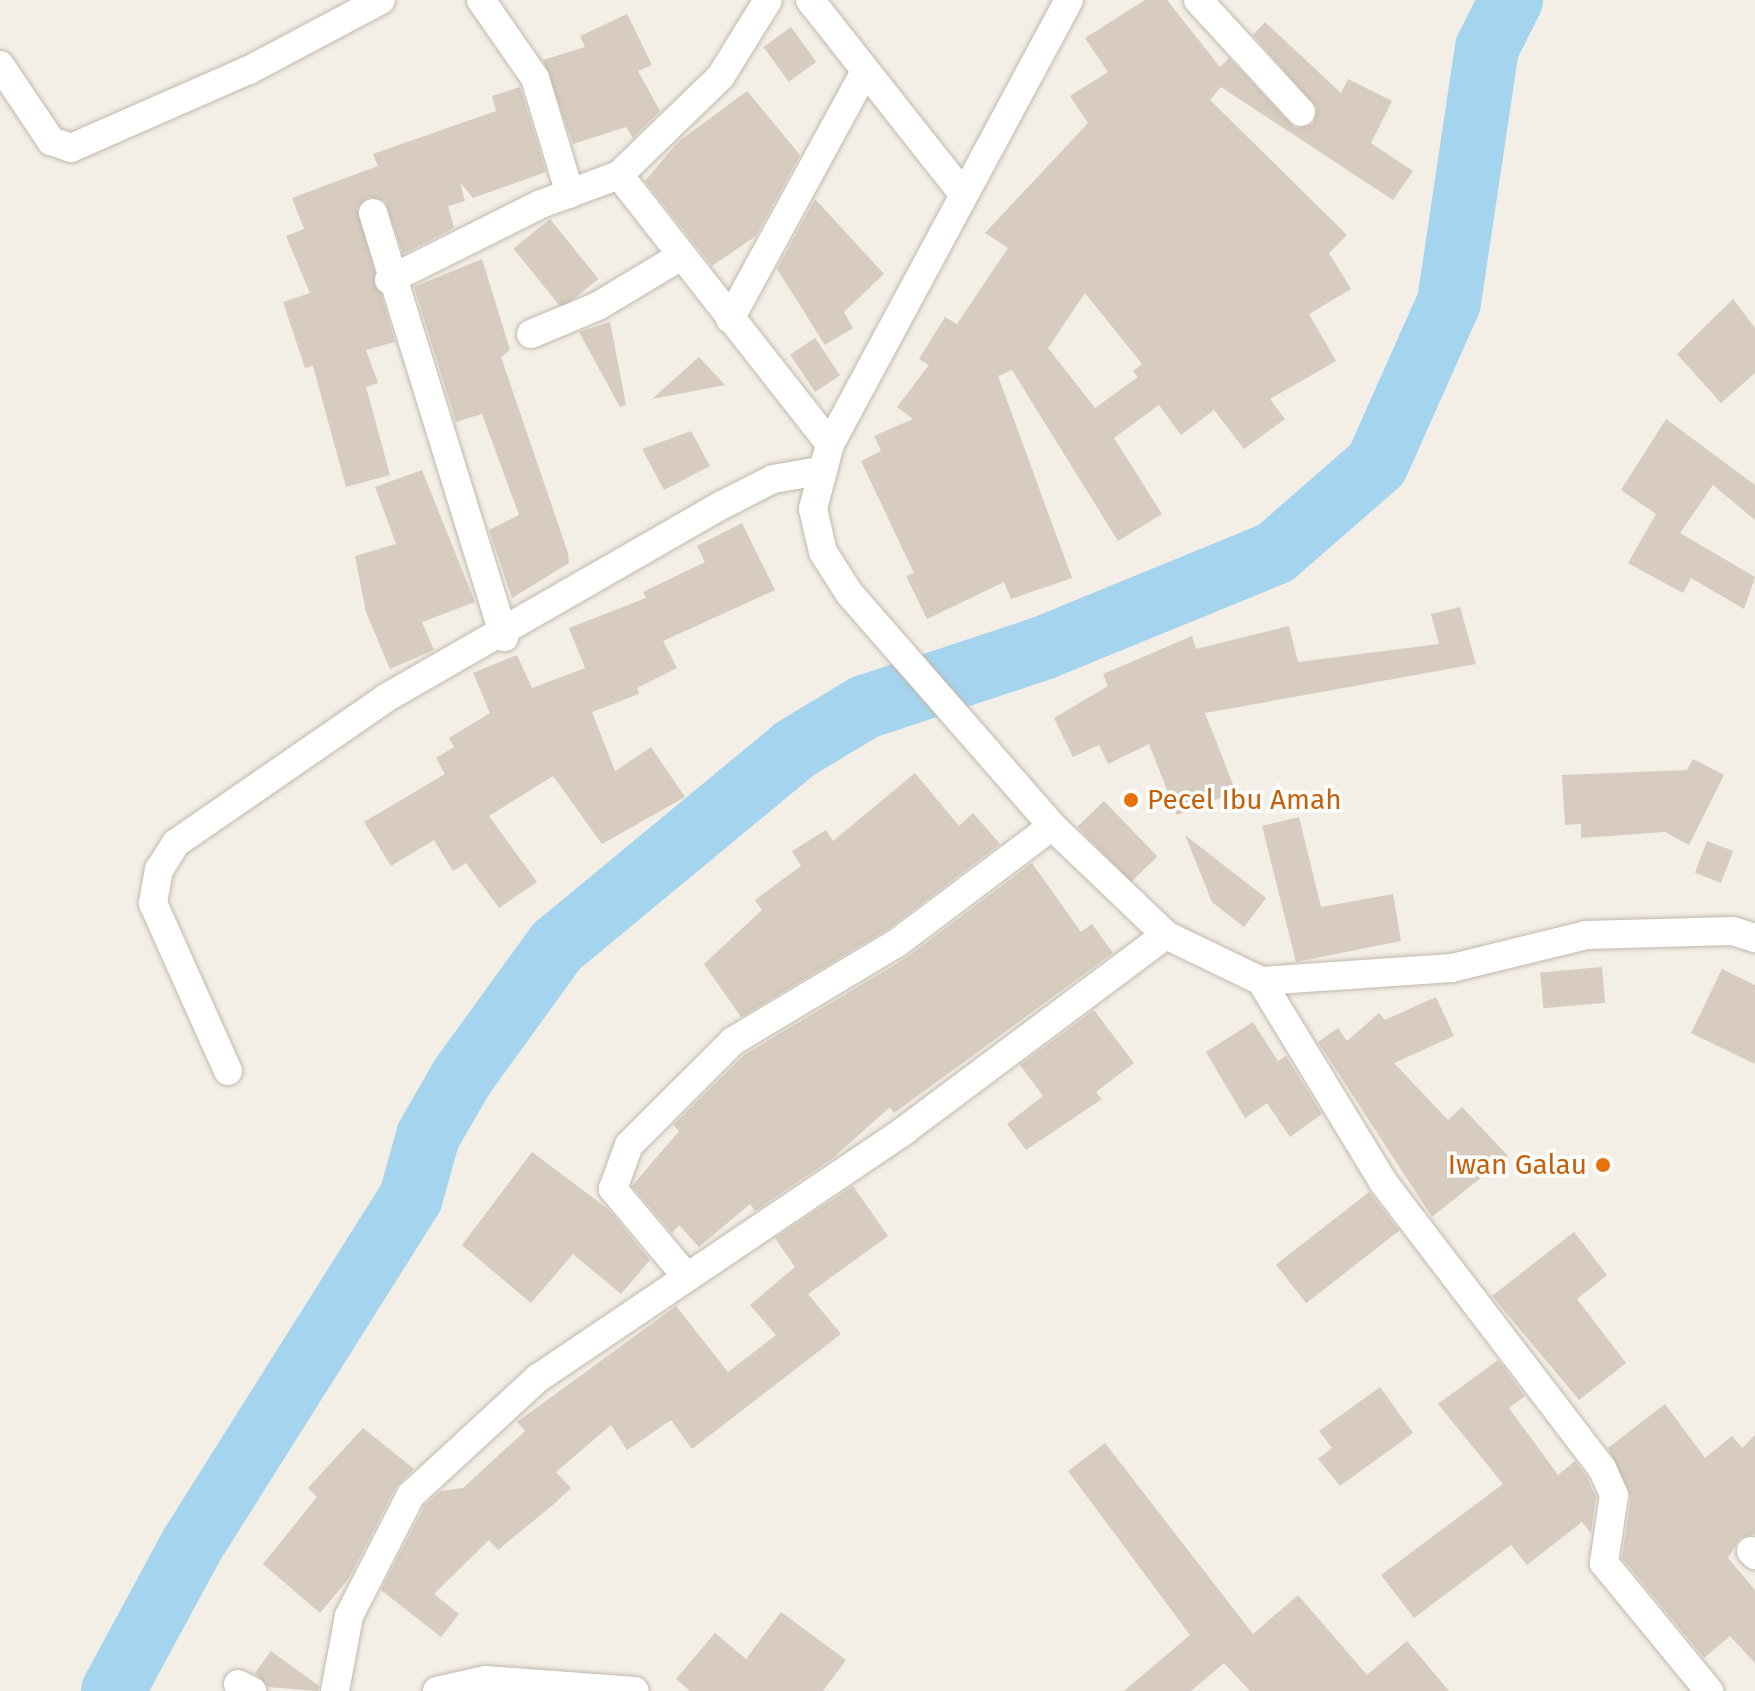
<!DOCTYPE html>
<style>
body{margin:0}
#map{position:relative;width:1755px;height:1691px;overflow:hidden;background:#f3eee6;font-family:"Fira Sans",sans-serif}
div>[style]{position:absolute}
.river>*{height:64px;margin:-32px;padding:0 32px;transform-origin:32px;border-radius:32px;background:#a4d4ee}
.building>*{inset:0;background:#d7ccbf;transform-origin:0 0}
.roads{filter:drop-shadow(0 0 2px #c1b8ac) drop-shadow(0 0 2px #c1b8ac)}
.minor>*{height:28px;margin:-14px;padding:0 14px;transform-origin:14px;border-radius:14px;background:#fff}
.dots>*{width:22px;height:22px;translate:-50% -50%;box-sizing:border-box;border:4px solid #fff;border-radius:50%}
span{translate:-50% -50%;white-space:nowrap;text-align:center;line-height:1.15;-webkit-text-stroke:7px #fff;paint-order:stroke}
.food-label{font-size:28px;color:#c56008}
.left{translate:0 -50%;text-align:left}
.right{translate:-100% -50%;text-align:right}
</style>
<div id="map">
<div class="river">
<i style="left:113px;top:1691px;width:166px;rotate:-61.6deg"></i>
<i style="left:192px;top:1545px;width:411px;rotate:-57.8deg"></i>
<i style="left:411px;top:1197px;width:63px;rotate:-74.4deg"></i>
<i style="left:428px;top:1136px;width:68px;rotate:-60deg"></i>
<i style="left:462px;top:1077px;width:162px;rotate:-54.1deg"></i>
<i style="left:557px;top:946px;width:309px;rotate:-39.6deg"></i>
<i style="left:795px;top:749px;width:82px;rotate:-31deg"></i>
<i style="left:865px;top:707px;width:188px;rotate:-18.3deg"></i>
<i style="left:1043px;top:648px;width:251px;rotate:-22.3deg"></i>
<i style="left:1275px;top:553px;width:135px;rotate:-41.1deg"></i>
<i style="left:1377px;top:464px;width:177px;rotate:-66deg"></i>
<i style="left:1449px;top:302px;width:257px;rotate:-81.5deg"></i>
<i style="left:1487px;top:48px;width:54px;rotate:-63.4deg"></i>
</div>
<div class="building">
<i style="clip-path:polygon(evenodd,1145px 0,1167px 0,1220px 67px,1229px 58px,1295px 128px,1313px 124px,1317px 108px,1253px 35px,1265px 22px,1341px 93px,1348px 79px,1392px 101px,1371px 143px,1413px 171px,1393px 200px,1221px 87px,1210px 100px,1347px 235px,1329px 253px,1351px 289px,1309px 314px,1336px 361px,1270px 399px,1285px 419px,1244px 449px,1214px 410px,1181px 435px,1159px 405px,1114px 438px,1162px 514px,1118px 541px,1012px 370px,998px 376px,1072px 578px,1011px 599px,1004px 582px,927px 619px,906px 576px,914px 573px,861px 461px,881px 451px,874px 436px,913px 419px,897px 407px,929px 365px,919px 359px,945px 317px,957px 324px,1008px 248px,985px 233px,1088px 123px,1070px 96px,1108px 72px,1085px 38px,1145px 0,1085px 293px,1142px 364px,1133px 371px,1138px 377px,1095px 408px,1048px 348px,1085px 293px)"></i>
<i style="clip-path:polygon(627px 14px,652px 65px,638px 71px,660px 111px,633px 138px,626px 127px,573px 144px,543px 60px,585px 47px,580px 36px)"></i>
<i style="left:791px;top:27px;width:43px;height:34px;rotate:54deg"></i>
<i style="clip-path:polygon(520px 87px,546px 172px,473px 198px,460px 182px,465px 201px,448px 206px,454px 228px,403px 254px,385px 201px,369px 197px,357px 208px,395px 342px,366px 350px,378px 383px,366px 387px,390px 475px,346px 487px,313px 366px,305px 368px,283px 302px,310px 293px,286px 236px,304px 229px,292px 198px,378px 166px,373px 154px,496px 111px,492px 96px)"></i>
<i style="clip-path:polygon(747px 91px,800px 155px,756px 236px,712px 266px,645px 181px,678px 142px)"></i>
<i style="clip-path:polygon(815px 199px,884px 274px,844px 312px,853px 328px,825px 345px,777px 269px)"></i>
<i style="left:550px;top:219px;width:77px;height:47px;rotate:51deg"></i>
<i style="clip-path:polygon(482px 259px,510px 350px,501px 357px,568px 553px,569px 563px,512px 598px,489px 530px,519px 515px,482px 414px,456px 422px,414px 287px)"></i>
<i style="clip-path:polygon(1733px 299px,1755px 328px,1755px 373px,1721px 403px,1677px 354px)"></i>
<i style="clip-path:polygon(610px 322px,626px 405px,620px 407px,579px 332px)"></i>
<i style="left:815px;top:338px;width:45px;height:30px;rotate:56deg"></i>
<i style="clip-path:polygon(699px 357px,725px 385px,652px 399px)"></i>
<i style="clip-path:polygon(1666px 419px,1755px 485px,1755px 520px,1713px 485px,1680px 533px,1755px 577px,1744px 609px,1691px 578px,1683px 593px,1628px 563px,1656px 514px,1621px 490px)"></i>
<i style="clip-path:polygon(691px 431px,710px 466px,664px 490px,642px 449px)"></i>
<i style="clip-path:polygon(422px 470px,475px 602px,422px 622px,434px 650px,390px 669px,366px 612px,355px 556px,396px 544px,375px 487px)"></i>
<i style="clip-path:polygon(742px 523px,775px 590px,663px 641px,677px 668px,637px 688px,639px 694px,592px 712px,615px 771px,651px 747px,685px 797px,602px 844px,553px 776px,489px 816px,537px 882px,499px 908px,466px 863px,453px 871px,434px 840px,391px 866px,364px 822px,445px 774px,436px 758px,454px 747px,449px 738px,490px 713px,473px 673px,517px 655px,532px 688px,585px 668px,569px 628px,646px 598px,643px 592px,705px 562px,697px 546px)"></i>
<i style="clip-path:polygon(1460px 607px,1476px 664px,1205px 713px,1236px 792px,1177px 815px,1149px 744px,1108px 764px,1099px 745px,1073px 757px,1054px 718px,1108px 686px,1103px 674px,1192px 636px,1196px 649px,1289px 626px,1298px 662px,1439px 644px,1431px 614px)"></i>
<i style="clip-path:polygon(1693px 759px,1724px 775px,1689px 845px,1665px 832px,1581px 838px,1581px 824px,1565px 825px,1562px 775px,1687px 770px)"></i>
<i style="clip-path:polygon(915px 773px,959px 826px,973px 813px,1000px 844px,888px 929px,741px 1017px,704px 964px,762px 910px,755px 900px,801px 866px,792px 851px,826px 830px,833px 841px)"></i>
<i style="left:1104px;top:801px;width:77px;height:37px;rotate:46deg"></i>
<i style="clip-path:polygon(1299px 817px,1321px 907px,1393px 894px,1401px 941px,1296px 962px,1262px 826px)"></i>
<i style="clip-path:polygon(1185px 835px,1266px 898px,1244px 927px,1212px 902px)"></i>
<i style="left:1707px;top:841px;width:28px;height:34px;rotate:21deg"></i>
<i style="clip-path:polygon(1032px 863px,1081px 932px,1092px 924px,1113px 953px,894px 1113px,890px 1107px,833px 1158px,755px 1211px,750px 1204px,699px 1247px,679px 1225px,672px 1233px,632px 1186px,679px 1131px,673px 1125px,744px 1055px,906px 958px)"></i>
<i style="left:1602px;top:967px;width:36px;height:62px;rotate:85deg"></i>
<i style="clip-path:polygon(1722px 969px,1755px 985px,1755px 1064px,1691px 1033px)"></i>
<i style="clip-path:polygon(1436px 997px,1454px 1036px,1394px 1063px,1448px 1120px,1462px 1107px,1508px 1156px,1432px 1217px,1318px 1042px,1338px 1028px,1347px 1041px,1379px 1013px,1385px 1020px)"></i>
<i style="clip-path:polygon(1094px 1010px,1134px 1063px,1096px 1092px,1102px 1099px,1026px 1150px,1007px 1124px,1043px 1096px,1020px 1065px)"></i>
<i style="clip-path:polygon(1253px 1022px,1278px 1061px,1286px 1056px,1322px 1114px,1290px 1137px,1267px 1103px,1245px 1118px,1206px 1052px)"></i>
<i style="clip-path:polygon(532px 1152px,608px 1209px,650px 1260px,621px 1294px,573px 1254px,531px 1303px,462px 1245px)"></i>
<i style="clip-path:polygon(853px 1186px,888px 1236px,808px 1294px,841px 1334px,692px 1449px,671px 1420px,627px 1450px,611px 1425px,556px 1472px,571px 1488px,554px 1504px,498px 1550px,489px 1540px,434px 1594px,459px 1614px,441px 1637px,381px 1590px,425px 1505px,441px 1491px,463px 1488px,525px 1431px,517px 1422px,676px 1306px,728px 1372px,776px 1335px,750px 1305px,795px 1267px,775px 1238px)"></i>
<i style="left:1369px;top:1192px;width:49px;height:118px;rotate:52deg"></i>
<i style="clip-path:polygon(1574px 1232px,1607px 1275px,1577px 1299px,1626px 1363px,1579px 1400px,1492px 1296px)"></i>
<i style="clip-path:polygon(1498px 1360px,1525px 1396px,1509px 1408px,1558px 1475px,1575px 1461px,1587px 1477px,1596px 1497px,1591px 1533px,1582px 1522px,1527px 1565px,1511px 1545px,1414px 1618px,1381px 1575px,1503px 1484px,1438px 1404px)"></i>
<i style="clip-path:polygon(1380px 1387px,1413px 1433px,1340px 1486px,1318px 1459px,1332px 1448px,1319px 1431px)"></i>
<i style="clip-path:polygon(1665px 1404px,1705px 1458px,1732px 1436px,1742px 1448px,1755px 1435px,1755px 1534px,1740px 1538px,1728px 1558px,1755px 1590px,1755px 1663px,1730px 1636px,1704px 1658px,1622px 1558px,1631px 1497px,1608px 1448px)"></i>
<i style="clip-path:polygon(363px 1428px,414px 1469px,396px 1487px,349px 1578px,320px 1613px,263px 1564px,317px 1497px,308px 1488px)"></i>
<i style="clip-path:polygon(1105px 1443px,1253px 1634px,1298px 1595px,1367px 1675px,1407px 1641px,1449px 1691px,1250px 1691px,1224px 1663px,1191px 1691px,1124px 1691px,1190px 1635px,1068px 1471px)"></i>
<i style="clip-path:polygon(781px 1612px,846px 1660px,823px 1691px,690px 1691px,676px 1679px,715px 1633px,746px 1659px)"></i>
<i style="clip-path:polygon(271px 1651px,319px 1686px,318px 1691px,268px 1687px,255px 1673px)"></i>
</div>
<div class="roads">
<div class="minor">
<i style="left:481px;top:0;width:95px;rotate:55.3deg"></i>
<i style="left:535px;top:78px;width:121px;rotate:73.2deg"></i>
<i style="left:810px;top:0;width:243px;rotate:51.7deg"></i>
<i style="left:1069px;top:0;width:504px;rotate:118.29deg"></i>
<i style="left:830px;top:444px;width:67px;rotate:104.7deg"></i>
<i style="left:813px;top:509px;width:44px;rotate:76.9deg"></i>
<i style="left:823px;top:552px;width:49px;rotate:57.6deg"></i>
<i style="left:849px;top:593px;width:309px;rotate:48.9deg"></i>
<i style="left:1052px;top:826px;width:158px;rotate:43.7deg"></i>
<i style="left:1166px;top:935px;width:106px;rotate:25.8deg"></i>
<i style="left:1261px;top:981px;width:191px;rotate:-3.9deg"></i>
<i style="left:1452px;top:968px;width:138px;rotate:-13.8deg"></i>
<i style="left:1586px;top:935px;width:147px;rotate:-1.6deg"></i>
<i style="left:1733px;top:931px;width:23px;rotate:18deg"></i>
<i style="left:1198px;top:0;width:152px;rotate:47.4deg"></i>
<i style="left:0;top:65px;width:92px;rotate:56.1deg"></i>
<i style="left:51px;top:141px;width:21px;rotate:19deg"></i>
<i style="left:71px;top:148px;width:194px;rotate:-23.7deg"></i>
<i style="left:249px;top:70px;width:149px;rotate:-27.9deg"></i>
<i style="left:619px;top:175px;width:342px;rotate:51.9deg"></i>
<i style="left:373px;top:213px;width:444px;rotate:72.8deg"></i>
<i style="left:389px;top:280px;width:170px;rotate:-26.6deg"></i>
<i style="left:541px;top:204px;width:83px;rotate:-20.4deg"></i>
<i style="left:619px;top:175px;width:142px;rotate:-44.1deg"></i>
<i style="left:721px;top:76px;width:89px;rotate:-58.3deg"></i>
<i style="left:730px;top:319px;width:282px;rotate:-61.4deg"></i>
<i style="left:531px;top:334px;width:73px;rotate:-22.7deg"></i>
<i style="left:598px;top:306px;width:97px;rotate:-31.1deg"></i>
<i style="left:1261px;top:981px;width:235px;rotate:58.7deg"></i>
<i style="left:1383px;top:1182px;width:360px;rotate:52.6deg"></i>
<i style="left:1602px;top:1468px;width:30px;rotate:66deg"></i>
<i style="left:1614px;top:1495px;width:69px;rotate:98.4deg"></i>
<i style="left:1604px;top:1563px;width:166px;rotate:50.6deg"></i>
<i style="left:228px;top:1071px;width:184px;rotate:-114.1deg"></i>
<i style="left:153px;top:903px;width:34px;rotate:-80deg"></i>
<i style="left:159px;top:870px;width:32px;rotate:-58deg"></i>
<i style="left:176px;top:843px;width:255px;rotate:-34.6deg"></i>
<i style="left:386px;top:698px;width:387px;rotate:-29.9deg"></i>
<i style="left:722px;top:505px;width:57px;rotate:-27deg"></i>
<i style="left:773px;top:479px;width:48px;rotate:-9.7deg"></i>
<i style="left:686px;top:1276px;width:114px;rotate:-130deg"></i>
<i style="left:613px;top:1189px;width:47px;rotate:-70deg"></i>
<i style="left:629px;top:1145px;width:147px;rotate:-45deg"></i>
<i style="left:733px;top:1041px;width:191px;rotate:-30.9deg"></i>
<i style="left:897px;top:943px;width:194px;rotate:-37deg"></i>
<i style="left:1751px;top:1551px;width:6px;rotate:45deg"></i>
<i style="left:238px;top:1684px;width:16px;rotate:27deg"></i>
<i style="left:335px;top:1691px;width:76px;rotate:-79.4deg"></i>
<i style="left:349px;top:1616px;width:136px;rotate:-62.9deg"></i>
<i style="left:411px;top:1495px;width:173px;rotate:-42.7deg"></i>
<i style="left:538px;top:1378px;width:443px;rotate:-34deg"></i>
<i style="left:905px;top:1130px;width:326px;rotate:-36.8deg"></i>
<i style="left:437px;top:1691px;width:50px;rotate:-12.7deg"></i>
<i style="left:486px;top:1680px;width:149px;rotate:4.2deg"></i>
</div>
</div>
<div class="dots">
<i style="left:1131px;top:800px;background:#e8710a"></i>
<i style="left:1603px;top:1165px;background:#e8710a"></i>
</div>
<div class="food-label">
<span class="left" style="left:1147px;top:800px">Pecel Ibu Amah</span>
<span class="right" style="left:1587px;top:1165px">Iwan Galau</span>
</div>
</div>
